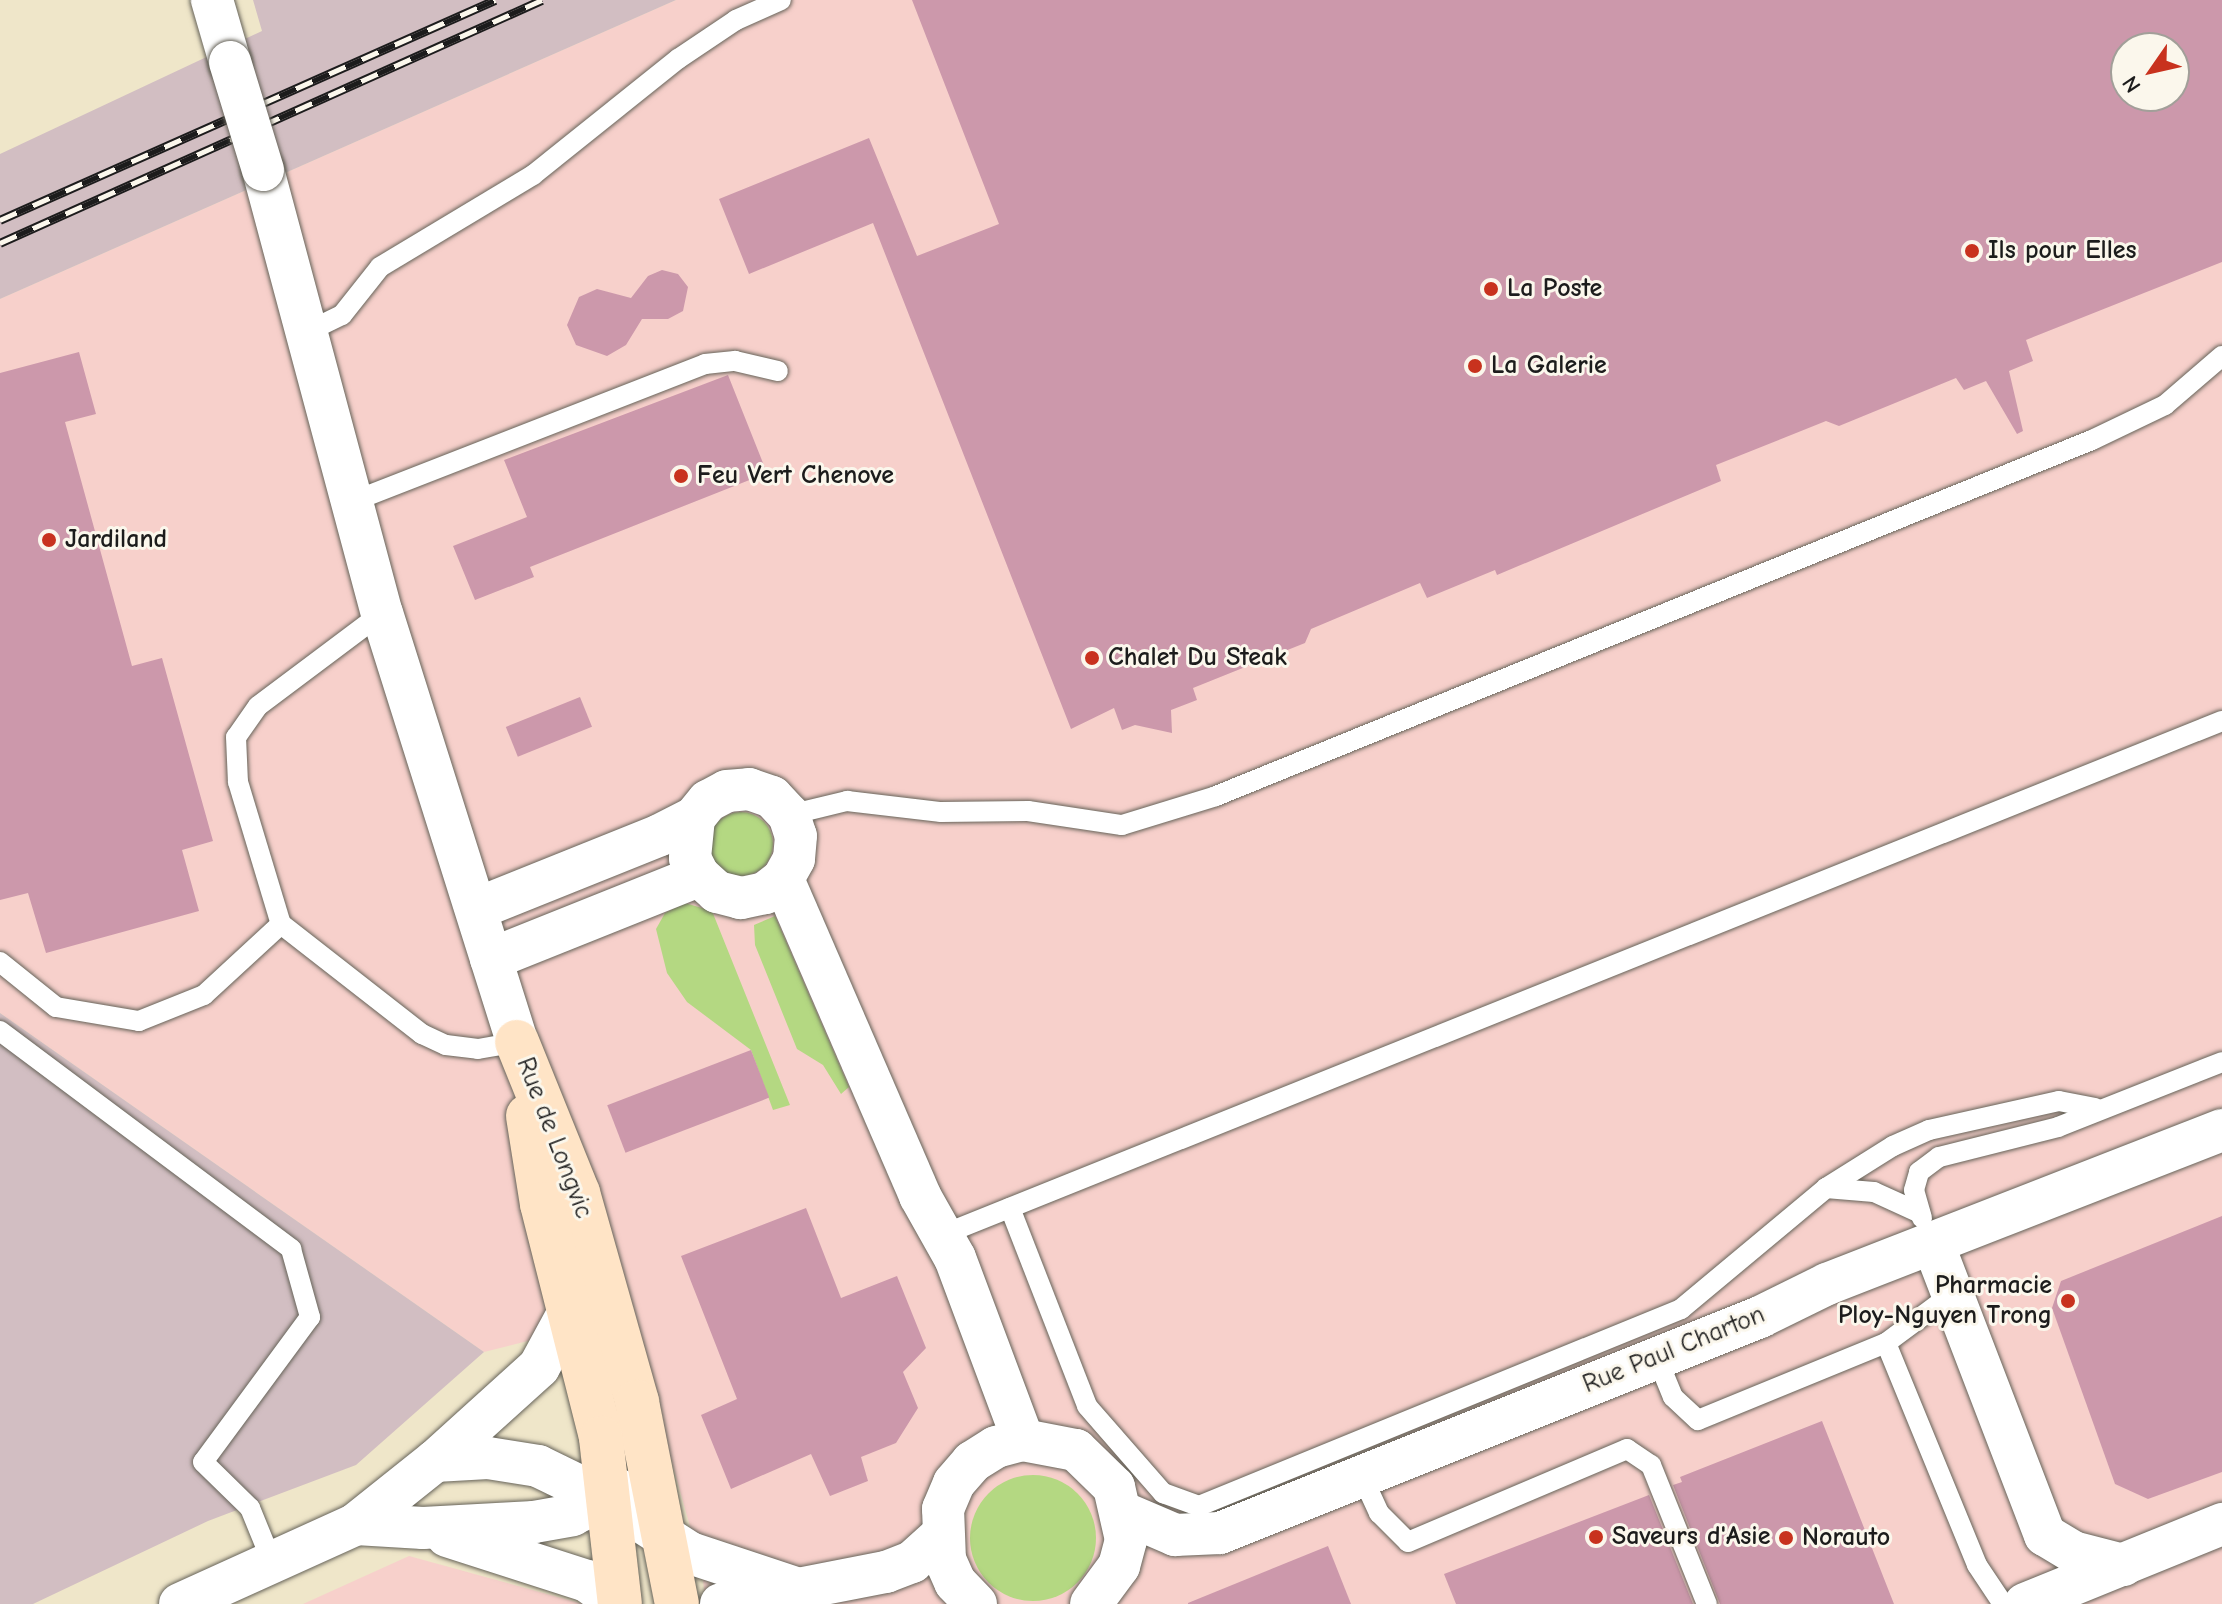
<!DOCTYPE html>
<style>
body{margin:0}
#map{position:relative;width:2222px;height:1604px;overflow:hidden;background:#efe6c9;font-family:"Comic Neue",sans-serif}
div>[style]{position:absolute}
.built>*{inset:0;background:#f7d0cb}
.industrial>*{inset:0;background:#d2bec2}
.green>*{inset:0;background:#b4d882}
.round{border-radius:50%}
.building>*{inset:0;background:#cc98ab;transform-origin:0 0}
.roads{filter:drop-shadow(0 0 2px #666359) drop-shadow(0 0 2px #666359)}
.lane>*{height:20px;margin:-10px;padding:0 10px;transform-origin:10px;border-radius:10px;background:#fff}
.street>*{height:42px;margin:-21px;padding:0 21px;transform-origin:21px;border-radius:21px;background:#fff}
.secondary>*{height:44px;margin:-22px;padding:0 22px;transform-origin:22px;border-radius:22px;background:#ffe4c6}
.rail>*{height:9px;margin-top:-4.5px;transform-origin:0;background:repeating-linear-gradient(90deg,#fbf7ec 0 18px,#1c1c1c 0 36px);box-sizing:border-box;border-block:2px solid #1c1c1c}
.bridges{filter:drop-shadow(0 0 2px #666359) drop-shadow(0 0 2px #666359)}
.street-bridge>*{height:42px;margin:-21px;padding:0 21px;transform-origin:21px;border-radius:21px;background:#fff}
.dots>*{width:22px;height:22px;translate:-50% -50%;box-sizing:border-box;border:4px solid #fbf7ec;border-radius:50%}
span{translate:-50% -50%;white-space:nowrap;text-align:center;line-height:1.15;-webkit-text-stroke:6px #fbf7ec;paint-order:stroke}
.poi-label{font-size:26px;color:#1c1c1c;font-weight:700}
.left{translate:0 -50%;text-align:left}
.right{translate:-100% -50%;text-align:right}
.street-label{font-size:26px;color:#1c1c1c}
.north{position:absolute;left:2110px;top:32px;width:80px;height:80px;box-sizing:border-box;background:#fbf7ec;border:2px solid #a29f99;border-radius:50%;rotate:236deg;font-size:22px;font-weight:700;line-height:32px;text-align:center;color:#1c1c1c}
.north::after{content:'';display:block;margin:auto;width:28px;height:36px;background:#c8321e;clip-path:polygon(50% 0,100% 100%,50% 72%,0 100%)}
</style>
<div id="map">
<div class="built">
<i style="clip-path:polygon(evenodd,676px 0,2222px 0,2222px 1604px,706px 1604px,701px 1565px,630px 1315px,484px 1352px,0 1013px,0 299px,676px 0,2126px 48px,2174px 48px,2174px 96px,2126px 96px,2126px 48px)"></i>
<i style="clip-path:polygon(409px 1556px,583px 1604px,303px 1604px)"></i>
</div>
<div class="industrial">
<i style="clip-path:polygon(253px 0,676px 0,0 299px,0 154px,262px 31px)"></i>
<i style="clip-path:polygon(0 1013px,484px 1352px,356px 1465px,208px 1521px,33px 1604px,0 1604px)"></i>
</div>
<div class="green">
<i class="round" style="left:709px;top:812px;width:64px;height:64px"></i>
<i style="clip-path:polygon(685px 903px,712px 911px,790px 1105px,773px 1110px,751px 1050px,687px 1002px,667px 973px,656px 929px,665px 913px)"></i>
<i style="clip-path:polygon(775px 916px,849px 1087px,841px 1094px,823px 1065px,797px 1049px,755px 945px,754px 925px)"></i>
<i class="round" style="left:970px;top:1475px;width:126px;height:126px"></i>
</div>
<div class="building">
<i style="clip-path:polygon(evenodd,912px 0,2222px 0,2222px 262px,2026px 340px,2033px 361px,2009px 371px,2023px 431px,2017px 434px,1986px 381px,1964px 390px,1956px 378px,1839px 426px,1826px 421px,1716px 465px,1721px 481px,1497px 575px,1495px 570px,1427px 598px,1420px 583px,1311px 629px,1305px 643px,1193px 688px,1197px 700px,1171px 710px,1172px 733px,1135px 725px,1122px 730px,1114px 708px,1071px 729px,873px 223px,749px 274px,719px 199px,869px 138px,917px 256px,999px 224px,912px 0,2126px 48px,2174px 48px,2174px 96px,2126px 96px,2126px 48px)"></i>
<i style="clip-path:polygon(662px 270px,678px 274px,688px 287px,683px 311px,668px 319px,642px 319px,626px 345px,607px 356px,576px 345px,567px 325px,579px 297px,597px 289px,631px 298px,648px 276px)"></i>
<i style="clip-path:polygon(79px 352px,96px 414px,65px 422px,132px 666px,162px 658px,213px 841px,182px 850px,199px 911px,46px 953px,28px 893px,0 900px,0 373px)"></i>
<i style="clip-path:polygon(728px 375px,767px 473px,530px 567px,534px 577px,475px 600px,453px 546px,527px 517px,504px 460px)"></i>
<i style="left:580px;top:697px;width:32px;height:80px;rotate:68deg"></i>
<i style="left:751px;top:1050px;width:51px;height:154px;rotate:69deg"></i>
<i style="clip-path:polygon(806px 1208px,841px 1298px,897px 1276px,926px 1348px,903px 1372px,918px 1408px,896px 1443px,861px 1457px,868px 1481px,830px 1496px,811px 1454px,731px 1489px,701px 1415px,737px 1399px,681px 1256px)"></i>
<i style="clip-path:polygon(2222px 1216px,2222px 1472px,2148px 1499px,2115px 1484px,2052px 1308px,2061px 1281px)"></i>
<i style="clip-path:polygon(1822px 1421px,1894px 1604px,1720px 1604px,1673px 1485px,1682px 1482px,1680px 1477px)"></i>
<i style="clip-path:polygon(1649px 1495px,1693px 1604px,1456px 1604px,1444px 1574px)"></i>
<i style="clip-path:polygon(1328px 1546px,1351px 1604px,1188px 1604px,1188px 1603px)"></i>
</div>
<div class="roads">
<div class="lane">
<i style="left:309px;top:331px;width:37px;rotate:-26deg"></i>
<i style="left:342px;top:315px;width:61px;rotate:-51.6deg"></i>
<i style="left:380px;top:267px;width:179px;rotate:-31deg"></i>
<i style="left:533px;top:175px;width:186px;rotate:-38.7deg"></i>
<i style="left:678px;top:59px;width:70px;rotate:-33.9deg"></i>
<i style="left:736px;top:20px;width:49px;rotate:-24deg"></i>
<i style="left:354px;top:501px;width:377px;rotate:-21.3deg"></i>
<i style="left:705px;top:364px;width:30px;rotate:-6deg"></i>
<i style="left:735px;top:361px;width:44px;rotate:13.1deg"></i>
<i style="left:382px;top:613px;width:155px;rotate:143.1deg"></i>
<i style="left:258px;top:706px;width:38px;rotate:125deg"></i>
<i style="left:236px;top:737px;width:45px;rotate:87.5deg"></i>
<i style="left:238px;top:782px;width:148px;rotate:73.2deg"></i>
<i style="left:281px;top:924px;width:179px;rotate:38deg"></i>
<i style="left:422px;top:1034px;width:26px;rotate:25deg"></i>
<i style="left:446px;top:1045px;width:32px;rotate:7deg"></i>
<i style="left:478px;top:1049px;width:40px;rotate:-10deg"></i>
<i style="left:789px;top:815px;width:60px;rotate:-13.6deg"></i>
<i style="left:847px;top:801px;width:95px;rotate:6.7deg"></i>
<i style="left:941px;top:812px;width:87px;rotate:-0.7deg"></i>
<i style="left:1028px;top:811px;width:95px;rotate:8.5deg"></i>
<i style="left:1122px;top:825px;width:98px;rotate:-17.1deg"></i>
<i style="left:1216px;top:796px;width:946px;rotate:-22.12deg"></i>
<i style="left:2092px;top:440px;width:81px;rotate:-25.6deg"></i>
<i style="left:2165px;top:405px;width:75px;rotate:-40.7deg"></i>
<i style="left:0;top:962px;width:72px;rotate:38.8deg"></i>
<i style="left:56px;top:1007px;width:84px;rotate:9.6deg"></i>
<i style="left:139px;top:1021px;width:70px;rotate:-21.8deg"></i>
<i style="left:204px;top:995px;width:105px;rotate:-42.7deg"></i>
<i style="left:0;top:1031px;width:364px;rotate:36.8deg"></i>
<i style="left:291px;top:1249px;width:71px;rotate:74.4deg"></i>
<i style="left:310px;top:1317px;width:180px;rotate:126.4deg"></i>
<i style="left:203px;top:1462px;width:66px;rotate:44.4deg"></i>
<i style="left:250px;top:1508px;width:58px;rotate:67.8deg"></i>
<i style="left:1826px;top:1188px;width:79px;rotate:-32.1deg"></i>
<i style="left:1893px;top:1146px;width:39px;rotate:-24deg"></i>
<i style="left:1929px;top:1130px;width:133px;rotate:-12.6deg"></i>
<i style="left:2059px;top:1101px;width:37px;rotate:11deg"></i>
<i style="left:1010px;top:1208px;width:212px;rotate:68.7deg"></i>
<i style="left:1087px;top:1406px;width:116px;rotate:48.9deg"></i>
<i style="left:1163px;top:1493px;width:38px;rotate:20deg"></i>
<i style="left:1199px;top:1506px;width:521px;rotate:-22.23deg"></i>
<i style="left:1681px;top:1309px;width:189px;rotate:-39.8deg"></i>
<i style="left:1826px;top:1188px;width:48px;rotate:4.8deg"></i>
<i style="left:1874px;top:1192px;width:51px;rotate:24.5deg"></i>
<i style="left:1922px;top:1218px;width:29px;rotate:-106deg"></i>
<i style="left:1914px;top:1190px;width:19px;rotate:-74deg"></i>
<i style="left:1919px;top:1172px;width:25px;rotate:-37deg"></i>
<i style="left:1939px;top:1157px;width:123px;rotate:-14.1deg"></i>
<i style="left:2058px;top:1127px;width:176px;rotate:-21.6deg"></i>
<i style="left:942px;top:1235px;width:1379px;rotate:-21.88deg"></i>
<i style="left:1886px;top:1343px;width:82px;rotate:-36.6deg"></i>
<i style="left:1657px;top:1358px;width:42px;rotate:67.7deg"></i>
<i style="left:1673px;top:1397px;width:34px;rotate:43deg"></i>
<i style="left:1698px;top:1420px;width:203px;rotate:-22.3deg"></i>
<i style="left:1886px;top:1343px;width:240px;rotate:67.7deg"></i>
<i style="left:1977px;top:1565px;width:47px;rotate:56.3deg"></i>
<i style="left:1362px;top:1476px;width:41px;rotate:65.3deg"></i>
<i style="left:1379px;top:1513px;width:41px;rotate:45deg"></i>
<i style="left:1408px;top:1542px;width:238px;rotate:-23deg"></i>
<i style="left:1627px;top:1449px;width:29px;rotate:34deg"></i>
<i style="left:1651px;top:1465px;width:150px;rotate:68.1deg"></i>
</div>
<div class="street">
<i style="left:212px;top:0;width:65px;rotate:73.8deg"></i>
<i style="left:263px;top:170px;width:459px;rotate:75deg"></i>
<i style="left:382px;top:613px;width:450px;rotate:72.5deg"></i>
<i style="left:783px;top:879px;width:345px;rotate:66.6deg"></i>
<i style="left:920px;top:1196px;width:71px;rotate:60.6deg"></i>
<i style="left:955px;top:1258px;width:194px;rotate:69.5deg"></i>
<i style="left:476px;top:909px;width:198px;rotate:-21.9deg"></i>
<i style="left:660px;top:835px;width:38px;rotate:-27deg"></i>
<i style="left:694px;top:818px;width:22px;rotate:-51deg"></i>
<i style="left:708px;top:801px;width:21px;rotate:-28deg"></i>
<i style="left:727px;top:791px;width:22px;rotate:-5deg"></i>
<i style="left:749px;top:789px;width:24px;rotate:19deg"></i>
<i style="left:772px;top:797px;width:25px;rotate:47deg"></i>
<i style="left:789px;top:815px;width:22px;rotate:72deg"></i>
<i style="left:796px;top:836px;width:23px;rotate:95deg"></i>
<i style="left:794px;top:859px;width:23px;rotate:119deg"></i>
<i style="left:783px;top:879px;width:23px;rotate:142deg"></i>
<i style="left:765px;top:893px;width:25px;rotate:168deg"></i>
<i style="left:741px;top:898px;width:25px;rotate:-166deg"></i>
<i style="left:717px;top:892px;width:24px;rotate:-138deg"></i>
<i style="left:699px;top:876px;width:20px;rotate:-117deg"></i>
<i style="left:690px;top:858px;width:40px;rotate:-84.3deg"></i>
<i style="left:491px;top:959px;width:224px;rotate:-21.8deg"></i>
<i style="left:1934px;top:1246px;width:310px;rotate:69deg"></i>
<i style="left:2045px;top:1535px;width:33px;rotate:31deg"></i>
<i style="left:2073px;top:1552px;width:52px;rotate:14.6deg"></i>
<i style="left:435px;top:1461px;width:140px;rotate:-42.1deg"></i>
<i style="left:539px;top:1367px;width:67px;rotate:-61.5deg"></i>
<i style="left:1124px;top:1513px;width:56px;rotate:23.3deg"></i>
<i style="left:1175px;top:1535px;width:45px;rotate:-2.5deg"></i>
<i style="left:1220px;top:1533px;width:582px;rotate:-21.8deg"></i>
<i style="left:1760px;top:1317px;width:75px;rotate:-26.2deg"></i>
<i style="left:1827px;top:1284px;width:424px;rotate:-21.3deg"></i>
<i style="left:356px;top:1524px;width:67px;rotate:3.4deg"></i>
<i style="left:423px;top:1528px;width:111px;rotate:-3.1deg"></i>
<i style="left:534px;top:1522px;width:39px;rotate:-10deg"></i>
<i style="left:572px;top:1515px;width:55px;rotate:-26.1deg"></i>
<i style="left:447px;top:1536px;width:147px;rotate:17.8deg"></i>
<i style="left:587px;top:1581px;width:39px;rotate:36deg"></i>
<i style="left:180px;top:1604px;width:193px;rotate:-24.4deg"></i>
<i style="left:356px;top:1524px;width:101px;rotate:-38.6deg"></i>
<i style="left:435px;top:1461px;width:53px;rotate:-3.2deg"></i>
<i style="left:488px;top:1458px;width:51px;rotate:9.1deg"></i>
<i style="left:538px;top:1466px;width:78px;rotate:25.9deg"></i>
<i style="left:608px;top:1500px;width:98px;rotate:32.9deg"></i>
<i style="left:690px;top:1553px;width:115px;rotate:18.3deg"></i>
<i style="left:721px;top:1604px;width:168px;rotate:-11deg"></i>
<i style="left:886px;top:1572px;width:28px;rotate:-21deg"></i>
<i style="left:912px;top:1562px;width:38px;rotate:-42deg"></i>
<i style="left:976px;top:1604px;width:30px;rotate:-134deg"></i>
<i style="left:955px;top:1582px;width:24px;rotate:-114deg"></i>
<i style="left:945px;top:1560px;width:51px;rotate:-92.2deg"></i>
<i style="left:943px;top:1509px;width:28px;rotate:-67deg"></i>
<i style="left:954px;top:1483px;width:28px;rotate:-49deg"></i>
<i style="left:972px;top:1462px;width:28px;rotate:-32deg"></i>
<i style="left:996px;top:1447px;width:28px;rotate:-15deg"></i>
<i style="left:1023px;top:1440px;width:54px;rotate:10.7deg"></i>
<i style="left:1076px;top:1450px;width:53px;rotate:44.2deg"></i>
<i style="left:1114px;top:1487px;width:54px;rotate:77.2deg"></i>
<i style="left:1126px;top:1540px;width:27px;rotate:105deg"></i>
<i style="left:1119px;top:1566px;width:47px;rotate:126.4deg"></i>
<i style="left:2025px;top:1604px;width:213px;rotate:-22.1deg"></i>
</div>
<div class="secondary">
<i style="left:517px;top:1042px;width:163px;rotate:68deg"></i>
<i style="left:578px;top:1193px;width:217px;rotate:74.2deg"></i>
<i style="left:637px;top:1402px;width:206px;rotate:78.8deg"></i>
<i style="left:528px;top:1116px;width:89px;rotate:81deg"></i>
<i style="left:542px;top:1204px;width:241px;rotate:75.8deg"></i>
<i style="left:601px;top:1438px;width:167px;rotate:83.5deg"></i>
</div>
</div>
<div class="rail">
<i style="left:0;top:220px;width:542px;rotate:-23.96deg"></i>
<i style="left:0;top:243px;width:594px;rotate:-24.15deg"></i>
</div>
<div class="bridges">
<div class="street-bridge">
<i style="left:230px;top:62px;width:113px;rotate:73deg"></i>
</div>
</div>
<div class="dots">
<i style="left:1972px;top:251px;background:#c8321e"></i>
<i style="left:1491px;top:289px;background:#c8321e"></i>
<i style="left:1475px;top:366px;background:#c8321e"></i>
<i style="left:681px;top:476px;background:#c8321e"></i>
<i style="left:49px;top:540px;background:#c8321e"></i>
<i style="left:1092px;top:658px;background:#c8321e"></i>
<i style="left:2068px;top:1301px;background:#c8321e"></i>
<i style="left:1596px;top:1537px;background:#c8321e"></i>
<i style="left:1786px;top:1538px;background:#c8321e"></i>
</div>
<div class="poi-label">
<span class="left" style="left:1988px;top:251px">Ils pour Elles</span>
<span class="left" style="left:1507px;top:289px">La Poste</span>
<span class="left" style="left:1491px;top:366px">La Galerie</span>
<span class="left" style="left:697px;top:476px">Feu Vert Chenove</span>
<span class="left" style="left:65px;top:540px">Jardiland</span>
<span class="left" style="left:1108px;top:658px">Chalet Du Steak</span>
<span class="right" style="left:2052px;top:1301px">Pharmacie<br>Ploy-Nguyen Trong</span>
<span class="left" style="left:1612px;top:1537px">Saveurs d'Asie</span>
<span class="left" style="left:1802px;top:1538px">Norauto</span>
</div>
<div class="street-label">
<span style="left:554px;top:1138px;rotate:69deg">Rue de Longvic</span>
<span style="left:1674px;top:1350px;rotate:-22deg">Rue Paul Charton</span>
</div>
<div class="north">N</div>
</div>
